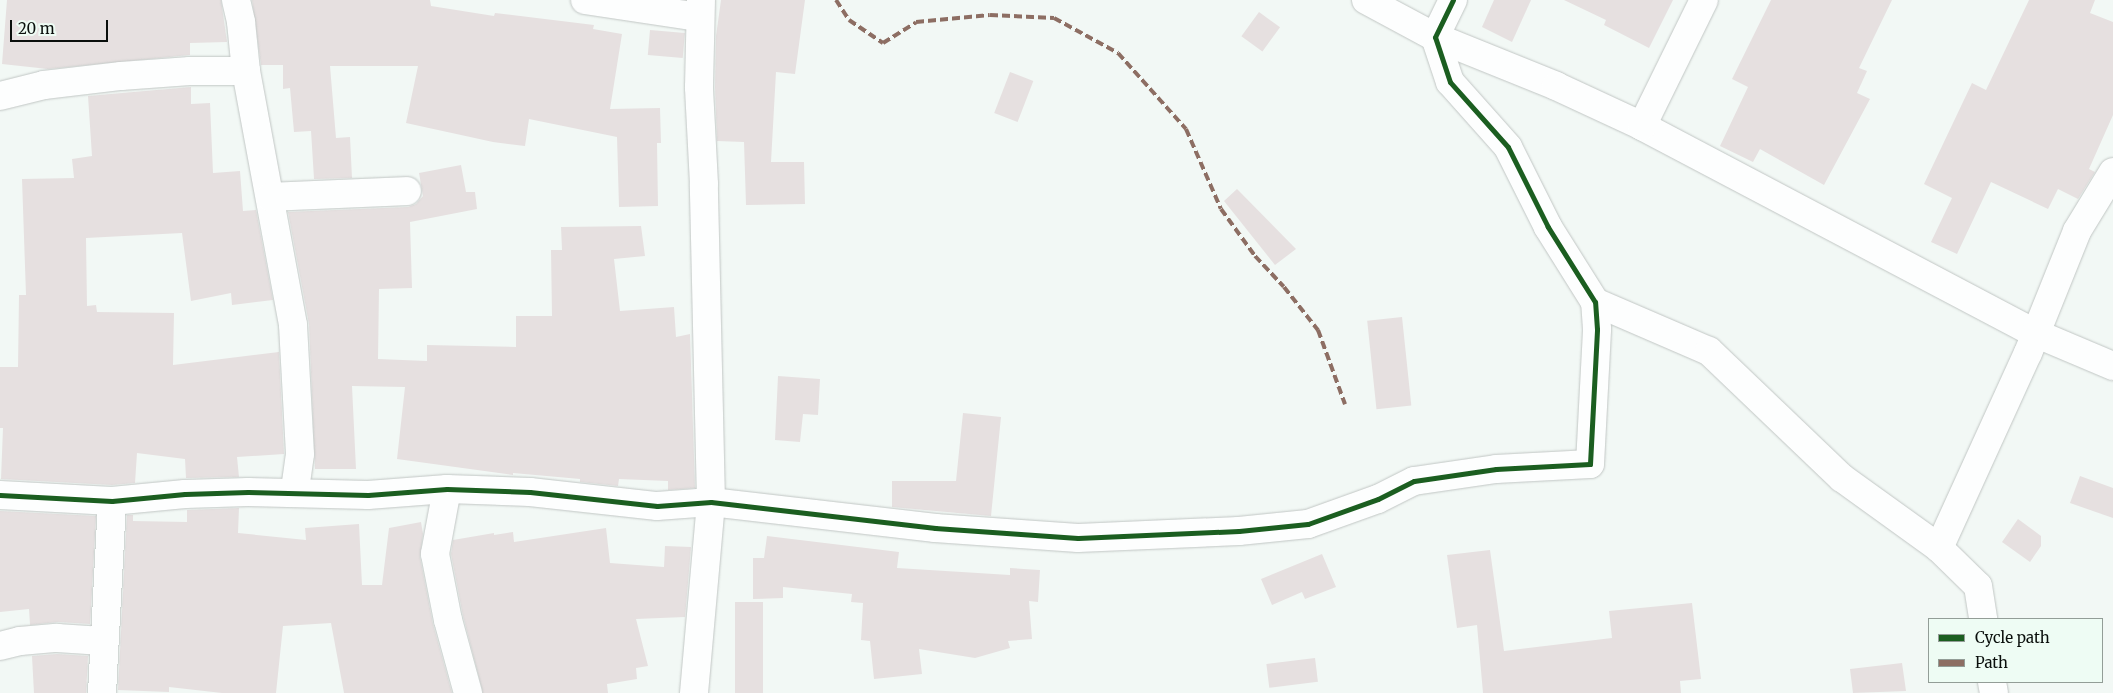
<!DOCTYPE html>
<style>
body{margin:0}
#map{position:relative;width:2113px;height:693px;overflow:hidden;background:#f2f8f5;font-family:Merriweather,serif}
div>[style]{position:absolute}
.building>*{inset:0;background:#e6e0e0;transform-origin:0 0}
.roads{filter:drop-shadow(0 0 1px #c1c6c4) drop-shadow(0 0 1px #c1c6c4)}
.street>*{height:28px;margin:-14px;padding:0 14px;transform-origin:14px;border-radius:14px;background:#fdfefe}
.quiet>*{height:4px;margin-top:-2px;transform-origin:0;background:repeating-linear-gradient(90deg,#8d6e63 0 8px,transparent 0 12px)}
.cycleway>*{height:5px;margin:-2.5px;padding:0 2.5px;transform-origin:2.5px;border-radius:2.5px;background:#1b5e20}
span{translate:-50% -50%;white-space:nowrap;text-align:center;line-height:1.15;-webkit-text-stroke:4px #eefcf4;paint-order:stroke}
.legend{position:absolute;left:1928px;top:618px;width:175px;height:65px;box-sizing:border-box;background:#eefcf4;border:1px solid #939d97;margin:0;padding:6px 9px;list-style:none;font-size:15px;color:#0a0f0c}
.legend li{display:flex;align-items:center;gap:10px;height:25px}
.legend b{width:25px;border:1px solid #939d97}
.scale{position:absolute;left:10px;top:20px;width:98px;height:22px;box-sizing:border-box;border:2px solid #0a0f0c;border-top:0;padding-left:6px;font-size:15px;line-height:18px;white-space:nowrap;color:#0a0f0c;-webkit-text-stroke:4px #eefcf4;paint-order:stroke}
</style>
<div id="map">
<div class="building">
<i style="clip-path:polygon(7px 0,221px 0,227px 42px,190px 43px,190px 55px,48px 69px,2px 64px)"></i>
<i style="clip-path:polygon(252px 0,430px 0,431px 6px,494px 16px,495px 13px,594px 25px,593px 29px,622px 34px,610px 109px,660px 108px,661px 143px,657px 143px,658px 206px,619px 207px,617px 137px,529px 119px,525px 146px,493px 142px,406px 123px,418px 66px,330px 66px,336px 138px,350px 137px,352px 178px,314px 179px,311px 131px,294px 132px,290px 88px,283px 89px,283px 65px,261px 65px)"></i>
<i style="clip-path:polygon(721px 0,805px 0,795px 74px,776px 72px,771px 162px,804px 162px,805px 204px,746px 205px,744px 142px,717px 141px,715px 87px,716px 36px)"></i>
<i style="clip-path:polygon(1494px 0,1531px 0,1512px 42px,1482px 27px)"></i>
<i style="clip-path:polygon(1564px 0,1673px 0,1649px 48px,1604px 25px,1606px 20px)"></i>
<i style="clip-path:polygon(1771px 0,1892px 0,1859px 68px,1867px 71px,1857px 93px,1870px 99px,1824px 185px,1760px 149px,1753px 162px,1720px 146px,1748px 87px,1732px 79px)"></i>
<i style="clip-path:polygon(2029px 0,2095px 0,2090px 13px,2113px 22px,2113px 115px,2089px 169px,2095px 172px,2078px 199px,2058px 189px,2048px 209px,1991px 182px,1957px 254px,1931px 242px,1952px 198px,1924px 184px,1972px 83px,1986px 90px)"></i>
<i style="left:1259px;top:12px;width:26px;height:30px;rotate:36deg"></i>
<i style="left:650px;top:30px;width:35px;height:25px;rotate:5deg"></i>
<i style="left:1010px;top:72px;width:25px;height:44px;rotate:21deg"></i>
<i style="clip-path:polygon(191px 87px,191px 104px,210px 103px,213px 173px,240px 171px,243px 211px,256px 210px,273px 300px,232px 305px,231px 293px,191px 301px,182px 233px,86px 238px,87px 306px,96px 305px,97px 312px,174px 313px,173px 365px,279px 352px,284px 454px,237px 457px,239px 477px,186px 478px,185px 459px,137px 453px,135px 483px,112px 485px,1px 479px,3px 428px,0 428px,0 367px,18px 367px,19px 295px,26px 295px,22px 179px,74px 178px,72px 159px,92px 156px,88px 96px)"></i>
<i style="clip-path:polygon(461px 165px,466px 192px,475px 192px,477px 209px,410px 222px,412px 288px,379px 289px,378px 359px,427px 361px,427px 345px,516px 347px,516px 316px,552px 316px,551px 250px,562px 250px,561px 227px,641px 226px,645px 256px,614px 259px,620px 311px,674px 307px,676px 337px,690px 334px,695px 488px,668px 490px,668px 481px,619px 479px,618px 486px,580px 482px,580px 479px,513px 473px,513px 475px,397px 459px,405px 387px,352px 386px,356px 469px,315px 469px,309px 324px,288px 212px,408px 207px,416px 204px,423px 196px,419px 173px)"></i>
<i style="clip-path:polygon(1237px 189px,1296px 249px,1275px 265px,1224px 201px)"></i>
<i style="left:1402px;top:317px;width:89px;height:35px;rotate:84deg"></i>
<i style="clip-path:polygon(778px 376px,820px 379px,818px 415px,803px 414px,800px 442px,775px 440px)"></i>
<i style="clip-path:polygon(963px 413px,1001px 417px,991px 516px,892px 507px,892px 481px,956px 481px)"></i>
<i style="clip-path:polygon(2080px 476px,2113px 488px,2113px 518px,2070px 503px)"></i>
<i style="clip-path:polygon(239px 508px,238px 533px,306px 540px,305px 528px,359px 524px,362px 585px,382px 585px,389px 528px,421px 522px,423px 534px,420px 557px,433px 624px,452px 693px,344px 693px,331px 623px,283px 626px,276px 693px,222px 693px,169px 687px,169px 692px,118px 690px,127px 515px,133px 515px,133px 521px,187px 522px,187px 510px)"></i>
<i style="clip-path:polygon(0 511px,96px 516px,90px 624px,58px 622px,30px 625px,29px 609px,0 612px)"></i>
<i style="clip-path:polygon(2018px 519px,2041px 536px,2041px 546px,2030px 562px,2002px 542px)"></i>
<i style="clip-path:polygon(606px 528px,610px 563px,664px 567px,665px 546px,691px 547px,685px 617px,636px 619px,648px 666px,636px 668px,637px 679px,607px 684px,608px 693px,483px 693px,463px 616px,451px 554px,453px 540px,494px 533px,494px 535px,513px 532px,514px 542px)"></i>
<i style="clip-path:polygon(767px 536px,899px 552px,897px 568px,1010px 575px,1010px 568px,1040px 570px,1038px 602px,1029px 601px,1032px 639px,1008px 641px,1010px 648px,975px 658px,919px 649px,922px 674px,874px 679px,870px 641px,861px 640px,863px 603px,851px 602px,852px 594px,783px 587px,783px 598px,753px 599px,753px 558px,764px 558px)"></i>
<i style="clip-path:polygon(1490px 550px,1504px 651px,1612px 638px,1609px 611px,1692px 603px,1701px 679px,1680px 681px,1681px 693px,1483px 693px,1477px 625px,1457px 628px,1447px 555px)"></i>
<i style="clip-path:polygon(1322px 554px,1336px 587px,1305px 599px,1302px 592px,1272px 605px,1261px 579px)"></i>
<i style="left:735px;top:602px;width:28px;height:91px"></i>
<i style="clip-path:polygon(57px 654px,88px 656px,86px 693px,34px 693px,32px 656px)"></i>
<i style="left:1315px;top:658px;width:24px;height:49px;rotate:83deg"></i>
<i style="clip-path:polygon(1902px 663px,1906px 691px,1853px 693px,1850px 669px)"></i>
</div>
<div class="roads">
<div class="street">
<i style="left:236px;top:0;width:23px;rotate:77deg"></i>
<i style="left:241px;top:22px;width:49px;rotate:84.2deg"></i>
<i style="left:246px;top:71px;width:258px;rotate:79.5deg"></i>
<i style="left:293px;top:325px;width:129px;rotate:86.9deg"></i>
<i style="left:300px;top:454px;width:37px;rotate:98deg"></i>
<i style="left:585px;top:0;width:115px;rotate:8.5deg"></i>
<i style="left:1366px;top:0;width:78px;rotate:28.2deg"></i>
<i style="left:1435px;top:37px;width:131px;rotate:22deg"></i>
<i style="left:1556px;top:86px;width:95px;rotate:24.9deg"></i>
<i style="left:1642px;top:126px;width:444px;rotate:27.8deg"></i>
<i style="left:2035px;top:333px;width:85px;rotate:22.9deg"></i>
<i style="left:0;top:96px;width:45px;rotate:-14deg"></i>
<i style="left:44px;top:85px;width:78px;rotate:-6.7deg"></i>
<i style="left:121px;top:76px;width:69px;rotate:-4.1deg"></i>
<i style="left:190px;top:71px;width:56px"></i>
<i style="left:1642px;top:126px;width:140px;rotate:-63.8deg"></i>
<i style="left:270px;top:197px;width:137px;rotate:-2.5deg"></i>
<i style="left:1595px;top:302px;width:124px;rotate:23.3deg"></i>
<i style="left:1709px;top:351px;width:184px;rotate:43.7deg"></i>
<i style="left:1842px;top:478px;width:120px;rotate:35.8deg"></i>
<i style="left:1939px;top:548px;width:54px;rotate:44.3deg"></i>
<i style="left:1978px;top:586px;width:33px;rotate:81deg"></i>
<i style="left:447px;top:489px;width:66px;rotate:100.5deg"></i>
<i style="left:435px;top:554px;width:67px;rotate:78.9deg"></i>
<i style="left:448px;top:620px;width:76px;rotate:74.7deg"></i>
<i style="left:0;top:495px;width:112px;rotate:3.1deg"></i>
<i style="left:112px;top:501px;width:73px;rotate:-5.5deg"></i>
<i style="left:185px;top:494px;width:63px;rotate:-1.8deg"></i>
<i style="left:248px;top:492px;width:120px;rotate:1.4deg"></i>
<i style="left:368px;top:495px;width:79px;rotate:-4.3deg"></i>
<i style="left:447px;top:489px;width:83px;rotate:2.1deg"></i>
<i style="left:530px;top:492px;width:128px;rotate:6.3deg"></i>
<i style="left:657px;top:506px;width:54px;rotate:-4.2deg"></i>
<i style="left:711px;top:502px;width:226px;rotate:6.6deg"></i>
<i style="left:935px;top:528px;width:143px;rotate:4deg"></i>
<i style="left:1078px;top:538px;width:161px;rotate:-2.5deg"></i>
<i style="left:1239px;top:531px;width:69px;rotate:-5.8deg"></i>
<i style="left:1308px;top:524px;width:74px;rotate:-19.7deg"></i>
<i style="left:1378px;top:499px;width:40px;rotate:-26.6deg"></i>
<i style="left:1414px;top:481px;width:83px;rotate:-8.3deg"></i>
<i style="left:1496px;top:469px;width:94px;rotate:-3deg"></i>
<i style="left:1590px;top:464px;width:135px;rotate:-87deg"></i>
<i style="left:1597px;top:329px;width:27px;rotate:-94deg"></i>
<i style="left:1595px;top:302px;width:89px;rotate:-122.1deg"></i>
<i style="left:1548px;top:227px;width:89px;rotate:-116.6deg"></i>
<i style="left:1508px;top:147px;width:87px;rotate:-131.7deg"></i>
<i style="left:1450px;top:82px;width:47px;rotate:-108.4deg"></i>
<i style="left:1435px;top:37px;width:41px;rotate:-64.1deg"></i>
<i style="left:1939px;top:548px;width:214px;rotate:-65.5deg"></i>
<i style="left:2028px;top:353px;width:131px;rotate:-68.1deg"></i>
<i style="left:2077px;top:231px;width:69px;rotate:-58.6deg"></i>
<i style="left:0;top:646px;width:21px;rotate:-14deg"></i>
<i style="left:20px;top:641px;width:37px;rotate:-5deg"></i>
<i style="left:57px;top:638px;width:46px;rotate:3.7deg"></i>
<i style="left:1992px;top:682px;width:11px;rotate:80deg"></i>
<i style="left:102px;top:693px;width:192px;rotate:-87deg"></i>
<i style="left:694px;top:693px;width:192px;rotate:-84.9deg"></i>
<i style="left:711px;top:502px;width:318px;rotate:-91.3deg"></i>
<i style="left:704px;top:184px;width:97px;rotate:-93deg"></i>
<i style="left:699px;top:87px;width:87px;rotate:-88.7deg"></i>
</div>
</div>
<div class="quiet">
<i style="left:836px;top:0;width:24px;rotate:57deg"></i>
<i style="left:849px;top:20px;width:41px;rotate:34.1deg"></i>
<i style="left:883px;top:43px;width:39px;rotate:-32deg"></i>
<i style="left:916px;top:22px;width:74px;rotate:-5.4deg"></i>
<i style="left:990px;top:15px;width:64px;rotate:2.7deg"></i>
<i style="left:1054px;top:18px;width:73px;rotate:28.7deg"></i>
<i style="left:1118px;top:53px;width:102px;rotate:48.2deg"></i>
<i style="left:1186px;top:129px;width:87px;rotate:66.4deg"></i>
<i style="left:1221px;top:209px;width:58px;rotate:54.1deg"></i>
<i style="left:1255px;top:256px;width:42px;rotate:46.9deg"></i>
<i style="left:1284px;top:287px;width:55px;rotate:51.7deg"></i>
<i style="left:1318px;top:330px;width:79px;rotate:70deg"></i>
</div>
<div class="cycleway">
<i style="left:0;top:495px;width:112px;rotate:3.1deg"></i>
<i style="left:112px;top:501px;width:73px;rotate:-5.5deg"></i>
<i style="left:185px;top:494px;width:63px;rotate:-1.8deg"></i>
<i style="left:248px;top:492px;width:120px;rotate:1.4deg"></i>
<i style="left:368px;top:495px;width:79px;rotate:-4.3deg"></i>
<i style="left:447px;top:489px;width:83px;rotate:2.1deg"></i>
<i style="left:530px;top:492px;width:128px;rotate:6.3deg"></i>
<i style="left:657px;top:506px;width:54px;rotate:-4.2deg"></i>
<i style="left:711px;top:502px;width:226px;rotate:6.6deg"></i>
<i style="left:935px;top:528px;width:143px;rotate:4deg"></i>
<i style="left:1078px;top:538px;width:161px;rotate:-2.5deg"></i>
<i style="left:1239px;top:531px;width:69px;rotate:-5.8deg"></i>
<i style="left:1308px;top:524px;width:74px;rotate:-19.7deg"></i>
<i style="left:1378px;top:499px;width:40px;rotate:-26.6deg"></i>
<i style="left:1414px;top:481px;width:83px;rotate:-8.3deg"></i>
<i style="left:1496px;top:469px;width:94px;rotate:-3deg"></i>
<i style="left:1590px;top:464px;width:135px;rotate:-87deg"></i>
<i style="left:1597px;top:329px;width:27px;rotate:-94deg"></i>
<i style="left:1595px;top:302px;width:89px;rotate:-122.1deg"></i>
<i style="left:1548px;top:227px;width:89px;rotate:-116.6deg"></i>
<i style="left:1508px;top:147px;width:87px;rotate:-131.7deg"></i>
<i style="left:1450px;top:82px;width:47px;rotate:-108.4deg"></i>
<i style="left:1435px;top:37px;width:41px;rotate:-64.1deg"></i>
</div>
<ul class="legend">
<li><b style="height:6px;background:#1b5e20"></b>Cycle path</li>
<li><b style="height:6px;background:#8d6e63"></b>Path</li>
</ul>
<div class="scale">20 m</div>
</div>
